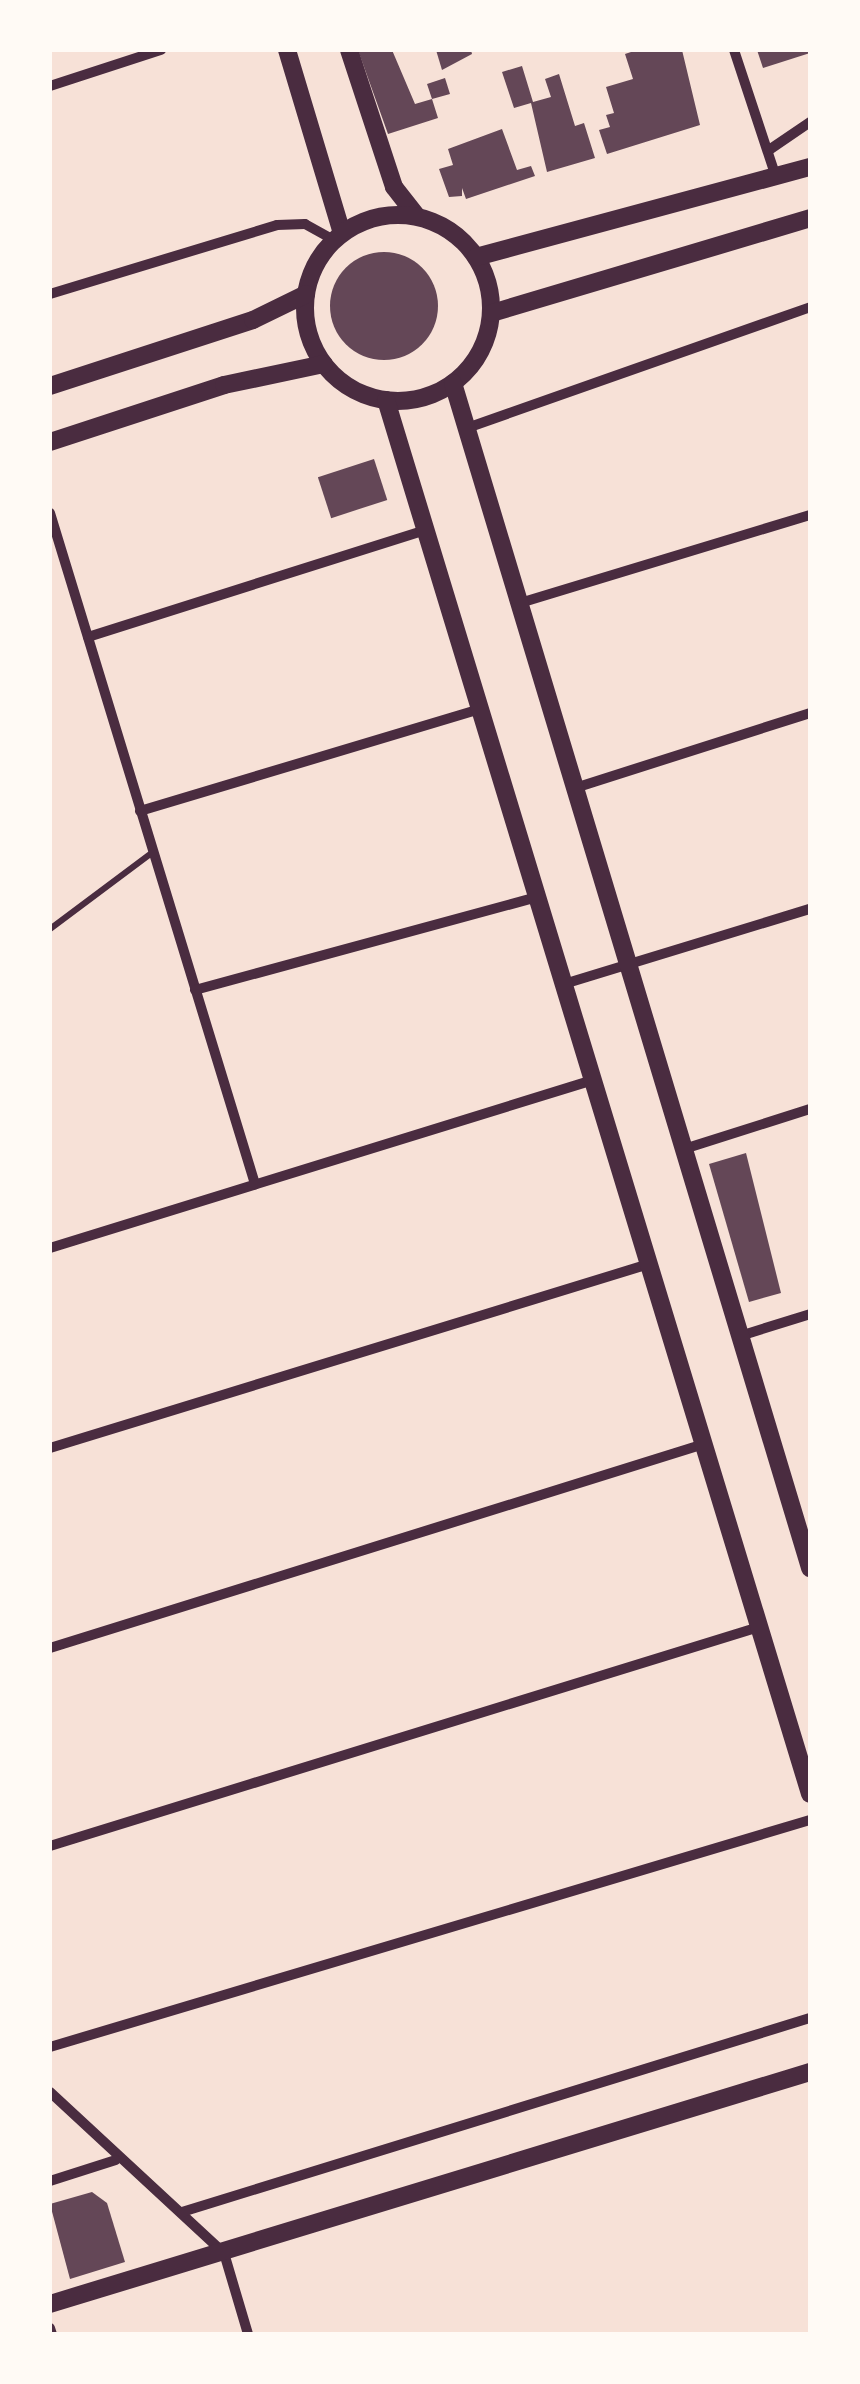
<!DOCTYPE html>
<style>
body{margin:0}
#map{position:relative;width:860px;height:2384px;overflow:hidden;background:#f7e1d7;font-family:"IBM Plex Sans",sans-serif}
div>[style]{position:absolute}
.building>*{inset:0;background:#644757;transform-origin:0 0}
.round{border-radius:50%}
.service>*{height:6px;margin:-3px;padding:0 3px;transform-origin:3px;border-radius:3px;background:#4a2c40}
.minor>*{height:10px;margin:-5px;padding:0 5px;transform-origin:5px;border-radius:5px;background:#4a2c40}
.tertiary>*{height:18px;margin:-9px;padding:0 9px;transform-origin:9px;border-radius:9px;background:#4a2c40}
.secondary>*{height:18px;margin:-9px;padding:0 9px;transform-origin:9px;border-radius:9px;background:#4a2c40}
.secondary>.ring{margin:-9px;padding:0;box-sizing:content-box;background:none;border:18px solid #4a2c40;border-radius:50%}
span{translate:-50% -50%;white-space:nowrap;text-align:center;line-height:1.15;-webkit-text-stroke:9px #fffaf5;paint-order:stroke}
.frame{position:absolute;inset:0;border:52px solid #fffaf5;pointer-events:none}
</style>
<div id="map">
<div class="building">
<i style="clip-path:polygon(358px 50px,392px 50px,415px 104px,432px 99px,427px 84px,445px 78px,450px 94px,432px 99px,438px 118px,388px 134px)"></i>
<i style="clip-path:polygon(436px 50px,471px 50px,472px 54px,442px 70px)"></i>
<i style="clip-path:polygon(637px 50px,682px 50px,700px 125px,607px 154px,599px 130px,610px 127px,606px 115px,614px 113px,606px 87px,633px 79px,625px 54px)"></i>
<i style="clip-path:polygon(757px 50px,810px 50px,810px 53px,763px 68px)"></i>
<i style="clip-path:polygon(522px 66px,533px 102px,551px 97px,545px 79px,559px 74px,575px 126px,584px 123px,595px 158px,547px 172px,531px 103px,514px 108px,502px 72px)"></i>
<i style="clip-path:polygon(502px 129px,517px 170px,531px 166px,535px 176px,466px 199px,462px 188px,462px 196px,449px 197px,439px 169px,453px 165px,448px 149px)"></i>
<i class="round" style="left:330px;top:252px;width:108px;height:108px"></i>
<i style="left:374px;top:459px;width:43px;height:59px;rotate:72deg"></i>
<i style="clip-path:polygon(746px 1153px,781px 1293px,749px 1302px,709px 1164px)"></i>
<i style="clip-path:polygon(92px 2192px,107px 2203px,125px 2262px,70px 2279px,50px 2204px)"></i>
</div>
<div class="service">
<i style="left:50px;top:929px;width:129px;rotate:-36.8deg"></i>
</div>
<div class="minor">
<i style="left:734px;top:50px;width:134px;rotate:71.7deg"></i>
<i style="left:50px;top:86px;width:117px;rotate:-18deg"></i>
<i style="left:769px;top:150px;width:50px;rotate:-34.3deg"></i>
<i style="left:50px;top:294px;width:237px;rotate:-16.9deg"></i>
<i style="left:277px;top:225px;width:28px;rotate:-2deg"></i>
<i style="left:305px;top:224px;width:33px;rotate:29deg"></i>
<i style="left:467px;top:428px;width:364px;rotate:-19.4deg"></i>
<i style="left:50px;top:513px;width:702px;rotate:73.01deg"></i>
<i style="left:520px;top:603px;width:303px;rotate:-16.9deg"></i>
<i style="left:88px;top:637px;width:355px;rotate:-17.6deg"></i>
<i style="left:575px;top:788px;width:247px;rotate:-17.7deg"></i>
<i style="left:140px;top:811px;width:355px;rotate:-16.7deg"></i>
<i style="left:564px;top:984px;width:257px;rotate:-17deg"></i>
<i style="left:195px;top:990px;width:354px;rotate:-15.2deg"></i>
<i style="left:684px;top:1149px;width:132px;rotate:-17.6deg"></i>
<i style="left:50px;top:1248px;width:568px;rotate:-17.19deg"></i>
<i style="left:740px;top:1336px;width:73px;rotate:-17.4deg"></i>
<i style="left:50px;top:1448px;width:627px;rotate:-17.08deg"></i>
<i style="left:50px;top:1648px;width:685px;rotate:-17.32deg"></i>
<i style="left:50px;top:1846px;width:742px;rotate:-17.17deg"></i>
<i style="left:50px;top:2047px;width:793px;rotate:-16.63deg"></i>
<i style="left:50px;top:2092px;width:237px;rotate:42.8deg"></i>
<i style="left:224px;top:2253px;width:84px;rotate:73.5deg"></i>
<i style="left:50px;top:2181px;width:69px;rotate:-17.7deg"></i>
<i style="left:182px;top:2212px;width:657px;rotate:-17.17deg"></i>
<i style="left:50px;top:2328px;width:6px;rotate:72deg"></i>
</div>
<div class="tertiary">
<i style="left:50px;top:2304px;width:795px;rotate:-16.98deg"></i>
</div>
<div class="secondary">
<i style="left:287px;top:50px;width:191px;rotate:73.3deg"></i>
<i style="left:349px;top:50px;width:144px;rotate:71.8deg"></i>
<i style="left:394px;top:187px;width:37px;rotate:52deg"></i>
<i class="ring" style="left:305px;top:215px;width:168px;height:168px"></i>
<i style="left:476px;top:257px;width:346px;rotate:-15.1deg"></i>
<i style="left:492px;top:313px;width:332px;rotate:-16.6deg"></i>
<i style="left:453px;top:383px;width:1238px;rotate:73.23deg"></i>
<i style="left:50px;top:386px;width:213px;rotate:-18deg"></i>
<i style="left:253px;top:320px;width:59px;rotate:-26.1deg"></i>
<i style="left:386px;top:400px;width:1457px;rotate:73.08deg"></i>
<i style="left:50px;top:442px;width:183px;rotate:-18.1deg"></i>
<i style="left:224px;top:385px;width:102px;rotate:-11.9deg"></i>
</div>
<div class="frame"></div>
</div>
